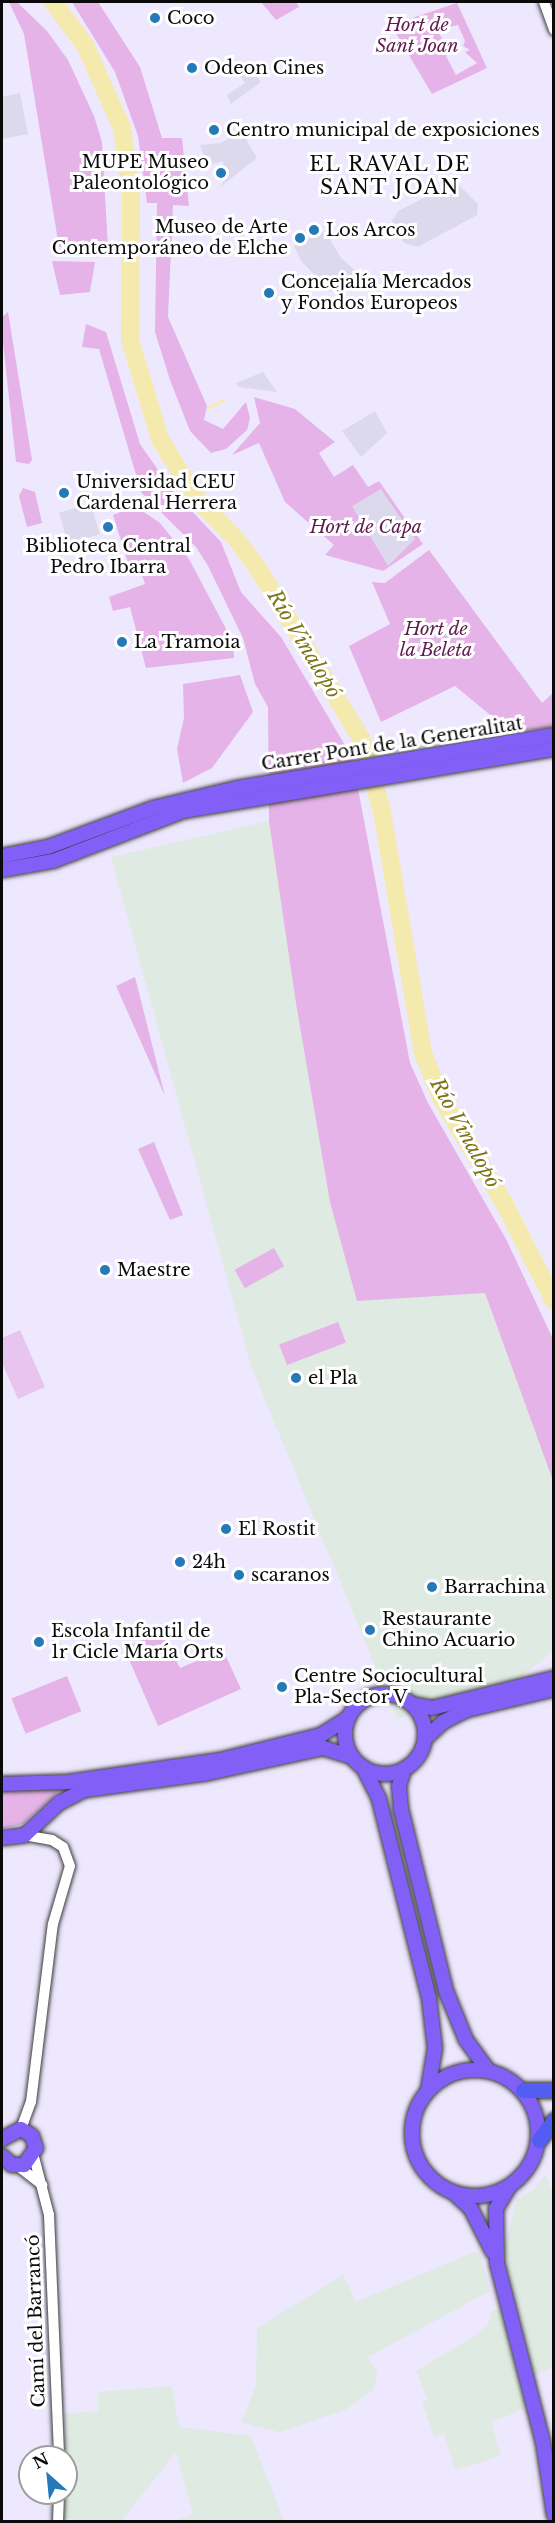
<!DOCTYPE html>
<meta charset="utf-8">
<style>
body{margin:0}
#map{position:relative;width:555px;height:2523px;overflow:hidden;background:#eee8ff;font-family:"Libre Baskerville",serif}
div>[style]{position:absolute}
.industrial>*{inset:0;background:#deeae2}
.green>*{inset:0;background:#e5b3e7;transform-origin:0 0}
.pitch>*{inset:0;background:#e7c5ef}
.plaza>*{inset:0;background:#ddd9ec}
.stream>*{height:3px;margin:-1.5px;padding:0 1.5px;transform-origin:1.5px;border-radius:1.5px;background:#f5eaad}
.river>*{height:18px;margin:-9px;padding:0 9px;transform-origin:9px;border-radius:9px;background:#f5eaad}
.roads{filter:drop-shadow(0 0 2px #3d3d3d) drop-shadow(0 0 2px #3d3d3d)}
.minor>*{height:10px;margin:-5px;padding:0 5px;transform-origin:5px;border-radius:5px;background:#fff}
.major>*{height:14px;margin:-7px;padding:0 7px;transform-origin:7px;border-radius:7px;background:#825ff7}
.major>.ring{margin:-7px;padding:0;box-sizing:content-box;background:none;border:14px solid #825ff7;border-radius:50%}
.highway>*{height:15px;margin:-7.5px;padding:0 7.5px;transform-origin:7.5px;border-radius:7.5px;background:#515df3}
.dots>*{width:16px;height:16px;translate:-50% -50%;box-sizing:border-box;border:3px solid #fff;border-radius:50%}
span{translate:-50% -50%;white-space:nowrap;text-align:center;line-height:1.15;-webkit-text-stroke:6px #fff;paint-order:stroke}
.poi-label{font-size:18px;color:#0a0a0a}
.left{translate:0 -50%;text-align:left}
.right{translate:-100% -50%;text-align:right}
.park-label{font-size:18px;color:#601c4e;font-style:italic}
.street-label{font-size:18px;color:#0a0a0a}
.neighbourhood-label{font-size:20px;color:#0a0a0a;letter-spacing:1.5px}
.water-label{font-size:20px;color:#7e7415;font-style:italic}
.frame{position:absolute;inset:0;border:3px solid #0a0a0a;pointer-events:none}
.north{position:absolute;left:18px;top:2445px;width:60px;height:60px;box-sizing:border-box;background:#fff;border:2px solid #9d9d9d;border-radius:50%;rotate:333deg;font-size:16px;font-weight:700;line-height:24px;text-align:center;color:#0a0a0a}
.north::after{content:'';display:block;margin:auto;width:21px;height:27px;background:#2579b8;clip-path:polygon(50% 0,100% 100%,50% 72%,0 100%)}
</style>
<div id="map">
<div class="industrial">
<i style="clip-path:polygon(269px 821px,330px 1202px,483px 1287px,553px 1481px,553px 1651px,520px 1678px,397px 1719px,251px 1366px,111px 857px)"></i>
<i style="clip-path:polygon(546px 2174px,554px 2198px,553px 2367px,535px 2375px,504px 2250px,517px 2199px,533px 2191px)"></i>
<i style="clip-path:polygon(474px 2252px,480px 2254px,490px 2291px,368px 2357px,377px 2371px,374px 2389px,347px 2409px,279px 2432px,241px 2422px,256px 2386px,257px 2328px,343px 2275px,356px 2302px)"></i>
<i style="clip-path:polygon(492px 2310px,500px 2310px,525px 2409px,491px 2422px,501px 2456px,455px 2470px,444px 2434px,434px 2437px,422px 2401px,428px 2400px,416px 2371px,476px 2335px,488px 2325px)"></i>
<i style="clip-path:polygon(172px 2386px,179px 2427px,251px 2436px,284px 2521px,173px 2521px,193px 2514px,176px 2452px,121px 2521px,64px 2519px,65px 2414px,98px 2411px,98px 2392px)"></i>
</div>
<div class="green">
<i style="clip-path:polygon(9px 2px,17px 2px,47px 31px,68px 60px,94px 116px,102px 142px,108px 248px,59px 247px,24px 34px)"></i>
<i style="clip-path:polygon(72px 2px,98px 2px,140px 67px,162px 138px,182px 138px,189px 206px,173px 205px,168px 317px,207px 406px,204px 420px,223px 429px,246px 402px,250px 418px,247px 430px,226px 449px,211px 453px,190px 431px,170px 380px,155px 332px,157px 203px,147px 203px,138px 136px,115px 72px)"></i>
<i style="clip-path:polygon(261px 2px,296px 2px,299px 7px,276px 20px)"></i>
<i style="clip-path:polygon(evenodd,457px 3px,487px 68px,432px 94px,391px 25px,457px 3px,441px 19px,444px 28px,458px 25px,465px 41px,463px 46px,470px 50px,465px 52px,477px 63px,456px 75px,446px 56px,451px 53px,433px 24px,441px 19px)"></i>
<i style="clip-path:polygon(52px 261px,95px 262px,90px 292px,60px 295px)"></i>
<i style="clip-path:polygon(8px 312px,32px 460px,29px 464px,16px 462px,2px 333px,2px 317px)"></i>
<i style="clip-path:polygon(86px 324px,106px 332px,140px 444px,172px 490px,221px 542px,241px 592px,281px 637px,352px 757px,410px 1063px,428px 1103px,507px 1241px,553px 1339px,553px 1481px,485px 1293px,357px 1301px,330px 1202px,296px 1003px,269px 821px,268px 707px,255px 684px,243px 638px,208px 566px,196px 547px,141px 492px,99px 349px,82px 347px)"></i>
<i style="clip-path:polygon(254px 397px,295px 409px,335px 442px,319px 453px,334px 477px,353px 465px,368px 487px,379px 481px,423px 544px,383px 571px,325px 555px,334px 545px,285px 502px,259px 443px,232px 455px,260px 423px)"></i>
<i style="clip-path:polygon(23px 488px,35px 492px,42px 523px,27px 527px,19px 496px)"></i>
<i style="clip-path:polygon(135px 506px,160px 523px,189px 559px,233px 642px,234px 658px,146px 668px,130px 607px,113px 611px,109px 597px,145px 584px,137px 560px,128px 563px,113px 515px)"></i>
<i style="clip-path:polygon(429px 550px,542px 703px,553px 693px,553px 727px,511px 732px,455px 686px,381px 722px,349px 646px,390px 624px,372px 582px,385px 583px)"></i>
<i style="clip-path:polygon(240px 675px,253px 712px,212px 768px,183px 783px,177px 749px,184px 718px,183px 684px)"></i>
<i style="clip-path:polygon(135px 977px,165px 1096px,116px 986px)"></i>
<i style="clip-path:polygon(154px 1142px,183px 1215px,170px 1220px,138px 1149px)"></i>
<i style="left:274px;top:1248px;width:21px;height:45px;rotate:61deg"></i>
<i style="left:338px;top:1322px;width:22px;height:63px;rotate:69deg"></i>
<i style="clip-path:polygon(162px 1632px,180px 1668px,223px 1650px,241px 1689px,158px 1726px,124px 1648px)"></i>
<i style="left:67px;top:1676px;width:38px;height:60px;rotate:68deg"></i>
<i style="clip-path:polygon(62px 1788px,23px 1824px,2px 1829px,2px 1789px)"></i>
</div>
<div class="pitch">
<i style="clip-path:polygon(20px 1330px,45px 1387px,18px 1399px,2px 1363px,2px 1338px)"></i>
</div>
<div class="plaza">
<i style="clip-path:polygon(252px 69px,261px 82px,231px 104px,227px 95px,245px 83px,240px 76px)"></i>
<i style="clip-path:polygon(20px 93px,28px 134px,2px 139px,2px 97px)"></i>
<i style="clip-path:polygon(241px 131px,257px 158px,219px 188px,228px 175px,222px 161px,213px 164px,210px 156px,205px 158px,200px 145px,221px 143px)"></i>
<i style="clip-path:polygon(456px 182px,478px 204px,477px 215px,418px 247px,404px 243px,392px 221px,398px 211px)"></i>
<i style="clip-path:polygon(325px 231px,341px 258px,357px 272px,357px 278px,331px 292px,301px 261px,294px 246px)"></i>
<i style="clip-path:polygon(263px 372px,277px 392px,238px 387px,236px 383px)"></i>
<i style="clip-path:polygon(375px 411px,387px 433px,361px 457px,342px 431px)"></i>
<i style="clip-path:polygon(381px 489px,415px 539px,388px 566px,352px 506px)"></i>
<i style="clip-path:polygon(97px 501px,92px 508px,100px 534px,68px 544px,59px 513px)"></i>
</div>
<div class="stream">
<i style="left:209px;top:407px;width:16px;rotate:-27deg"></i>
</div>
<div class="river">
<i style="left:53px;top:2px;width:54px;rotate:53.3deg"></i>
<i style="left:85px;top:45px;width:91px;rotate:66deg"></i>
<i style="left:122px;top:128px;width:67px;rotate:82.2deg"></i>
<i style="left:131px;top:194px;width:146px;rotate:90.4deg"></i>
<i style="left:130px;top:340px;width:103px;rotate:73.1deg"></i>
<i style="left:160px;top:439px;width:69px;rotate:58.6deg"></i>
<i style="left:196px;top:498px;width:59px;rotate:45.7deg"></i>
<i style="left:237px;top:540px;width:39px;rotate:54deg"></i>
<i style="left:260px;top:572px;width:194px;rotate:58.7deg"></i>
<i style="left:361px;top:738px;width:76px;rotate:74deg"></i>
<i style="left:382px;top:811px;width:245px;rotate:80.4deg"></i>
<i style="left:423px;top:1053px;width:48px;rotate:68.2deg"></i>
<i style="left:441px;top:1098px;width:122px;rotate:59deg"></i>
<i style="left:504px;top:1203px;width:110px;rotate:63deg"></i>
</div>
<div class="roads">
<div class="minor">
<i style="left:544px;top:2px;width:30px;rotate:70deg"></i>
<i style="left:21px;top:2129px;width:29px;rotate:-70deg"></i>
<i style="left:31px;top:2102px;width:179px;rotate:-83deg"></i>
<i style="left:53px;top:1924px;width:60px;rotate:-73.7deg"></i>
<i style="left:70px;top:1866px;width:20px;rotate:-110deg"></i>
<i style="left:63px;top:1847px;width:13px;rotate:-148deg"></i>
<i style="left:52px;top:1840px;width:27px;rotate:-170deg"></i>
<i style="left:34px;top:2157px;width:60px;rotate:75.5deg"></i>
<i style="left:49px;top:2215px;width:242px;rotate:87.6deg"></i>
<i style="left:18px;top:2166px;width:31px;rotate:38deg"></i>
<i style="left:58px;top:2522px;width:29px;rotate:-88deg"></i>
</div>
<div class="major">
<i style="left:2px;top:856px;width:47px;rotate:-11.1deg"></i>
<i style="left:48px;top:847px;width:112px;rotate:-20.4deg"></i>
<i style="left:153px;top:808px;width:86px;rotate:-13.4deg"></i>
<i style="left:237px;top:788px;width:321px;rotate:-9.5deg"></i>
<i style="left:2px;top:870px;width:52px;rotate:-10deg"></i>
<i style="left:53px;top:861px;width:139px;rotate:-21deg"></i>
<i style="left:183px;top:811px;width:376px;rotate:-9.5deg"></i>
<i class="ring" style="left:345px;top:1694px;width:66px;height:66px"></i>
<i style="left:412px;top:1704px;width:20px;rotate:11deg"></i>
<i style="left:432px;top:1708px;width:126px;rotate:-13.8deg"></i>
<i style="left:425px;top:1739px;width:25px;rotate:-43deg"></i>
<i style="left:443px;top:1722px;width:27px;rotate:-27deg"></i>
<i style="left:467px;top:1710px;width:89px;rotate:-13.6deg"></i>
<i style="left:363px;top:1767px;width:36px;rotate:63deg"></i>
<i style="left:379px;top:1799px;width:205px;rotate:75.9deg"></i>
<i style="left:429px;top:1998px;width:50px;rotate:83.2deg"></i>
<i style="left:435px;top:2048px;width:43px;rotate:99.5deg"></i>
<i style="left:404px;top:1769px;width:18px;rotate:106deg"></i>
<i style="left:399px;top:1786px;width:23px;rotate:85deg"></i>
<i style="left:401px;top:1809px;width:187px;rotate:76.1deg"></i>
<i style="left:446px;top:1991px;width:53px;rotate:67.8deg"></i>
<i style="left:466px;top:2040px;width:37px;rotate:54deg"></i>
<i style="left:2px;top:1784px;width:66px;rotate:-1.7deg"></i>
<i style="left:68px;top:1782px;width:154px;rotate:-8.2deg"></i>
<i style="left:220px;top:1760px;width:104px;rotate:-13.9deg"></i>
<i style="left:321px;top:1735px;width:32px;rotate:-32deg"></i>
<i style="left:2px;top:1838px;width:23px;rotate:-7deg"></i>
<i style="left:25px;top:1835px;width:47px;rotate:-43.3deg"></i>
<i style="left:59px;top:1803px;width:29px;rotate:-27deg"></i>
<i style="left:85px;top:1790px;width:120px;rotate:-7.7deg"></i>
<i style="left:204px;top:1774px;width:122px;rotate:-12.3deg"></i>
<i style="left:323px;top:1748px;width:30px;rotate:17deg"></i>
<i class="ring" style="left:412px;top:2070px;width:112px;height:112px"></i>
<i style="left:2px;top:2139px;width:21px;rotate:-28deg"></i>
<i style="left:21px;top:2129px;width:13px;rotate:32deg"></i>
<i style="left:32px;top:2136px;width:13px;rotate:72deg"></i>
<i style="left:36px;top:2148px;width:21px;rotate:125deg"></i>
<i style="left:24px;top:2165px;width:12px;rotate:180deg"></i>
<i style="left:12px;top:2165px;width:13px;rotate:-138deg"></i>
<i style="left:509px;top:2187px;width:26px;rotate:121deg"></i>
<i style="left:496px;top:2209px;width:54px;rotate:88.9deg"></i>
<i style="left:497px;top:2263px;width:185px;rotate:75.6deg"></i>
<i style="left:543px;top:2442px;width:74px;rotate:81.4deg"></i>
<i style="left:455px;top:2194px;width:22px;rotate:43deg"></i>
<i style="left:471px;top:2209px;width:48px;rotate:62.9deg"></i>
</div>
<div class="highway">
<i style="left:523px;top:2090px;width:31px"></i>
<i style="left:539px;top:2140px;width:25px;rotate:-53deg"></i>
</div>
</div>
<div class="dots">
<i style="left:155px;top:18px;background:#2579b8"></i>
<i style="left:192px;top:68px;background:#2579b8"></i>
<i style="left:214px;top:130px;background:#2579b8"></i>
<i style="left:221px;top:173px;background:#2579b8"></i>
<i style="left:314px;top:230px;background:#2579b8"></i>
<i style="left:300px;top:238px;background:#2579b8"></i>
<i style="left:269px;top:293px;background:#2579b8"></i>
<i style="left:64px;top:493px;background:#2579b8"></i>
<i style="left:108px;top:527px;background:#2579b8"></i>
<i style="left:122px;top:642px;background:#2579b8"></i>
<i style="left:105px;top:1270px;background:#2579b8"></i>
<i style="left:296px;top:1378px;background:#2579b8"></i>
<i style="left:226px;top:1529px;background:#2579b8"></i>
<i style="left:180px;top:1562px;background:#2579b8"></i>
<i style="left:239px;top:1575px;background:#2579b8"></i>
<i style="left:432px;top:1587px;background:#2579b8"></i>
<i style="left:370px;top:1630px;background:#2579b8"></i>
<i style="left:39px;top:1642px;background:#2579b8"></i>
<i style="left:282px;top:1687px;background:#2579b8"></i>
</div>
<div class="poi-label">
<span class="left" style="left:167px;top:18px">Coco</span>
<span class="left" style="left:204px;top:68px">Odeon Cines</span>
<span class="left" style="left:226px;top:130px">Centro municipal de exposiciones</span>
<span class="right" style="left:209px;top:173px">MUPE Museo<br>Paleontológico</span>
<span class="right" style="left:288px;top:238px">Museo de Arte<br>Contemporáneo de Elche</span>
<span class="left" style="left:326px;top:230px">Los Arcos</span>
<span class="left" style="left:281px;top:293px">Concejalía Mercados<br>y Fondos Europeos</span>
<span class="left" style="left:76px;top:493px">Universidad CEU<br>Cardenal Herrera</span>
<span style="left:108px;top:557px">Biblioteca Central<br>Pedro Ibarra</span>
<span class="left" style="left:134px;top:642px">La Tramoia</span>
<span class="left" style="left:117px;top:1270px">Maestre</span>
<span class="left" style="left:308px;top:1378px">el Pla</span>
<span class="left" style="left:238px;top:1529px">El Rostit</span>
<span class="left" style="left:192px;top:1562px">24h</span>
<span class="left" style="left:251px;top:1575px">scaranos</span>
<span class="left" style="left:444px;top:1587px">Barrachina</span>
<span class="left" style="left:382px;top:1630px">Restaurante<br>Chino Acuario</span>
<span class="left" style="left:51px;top:1642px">Escola Infantil de<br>1r Cicle María Orts</span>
<span class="left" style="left:294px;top:1687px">Centre Sociocultural<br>Pla-Sector V</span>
</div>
<div class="park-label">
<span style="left:417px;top:36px">Hort de<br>Sant Joan</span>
<span style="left:366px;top:527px">Hort de Capa</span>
<span style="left:436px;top:640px">Hort de<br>la Beleta</span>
</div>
<div class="street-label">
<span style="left:392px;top:744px;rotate:-9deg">Carrer Pont de la Generalitat</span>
<span style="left:36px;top:2321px;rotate:-92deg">Camí del Barrancó</span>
</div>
<div class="neighbourhood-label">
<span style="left:390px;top:176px">EL RAVAL DE<br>SANT JOAN</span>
</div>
<div class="water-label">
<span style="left:304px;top:644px;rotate:59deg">Río Vinalopó</span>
<span style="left:465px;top:1133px;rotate:61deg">Río Vinalopó</span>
</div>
<div class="frame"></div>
<div class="north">N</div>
</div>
